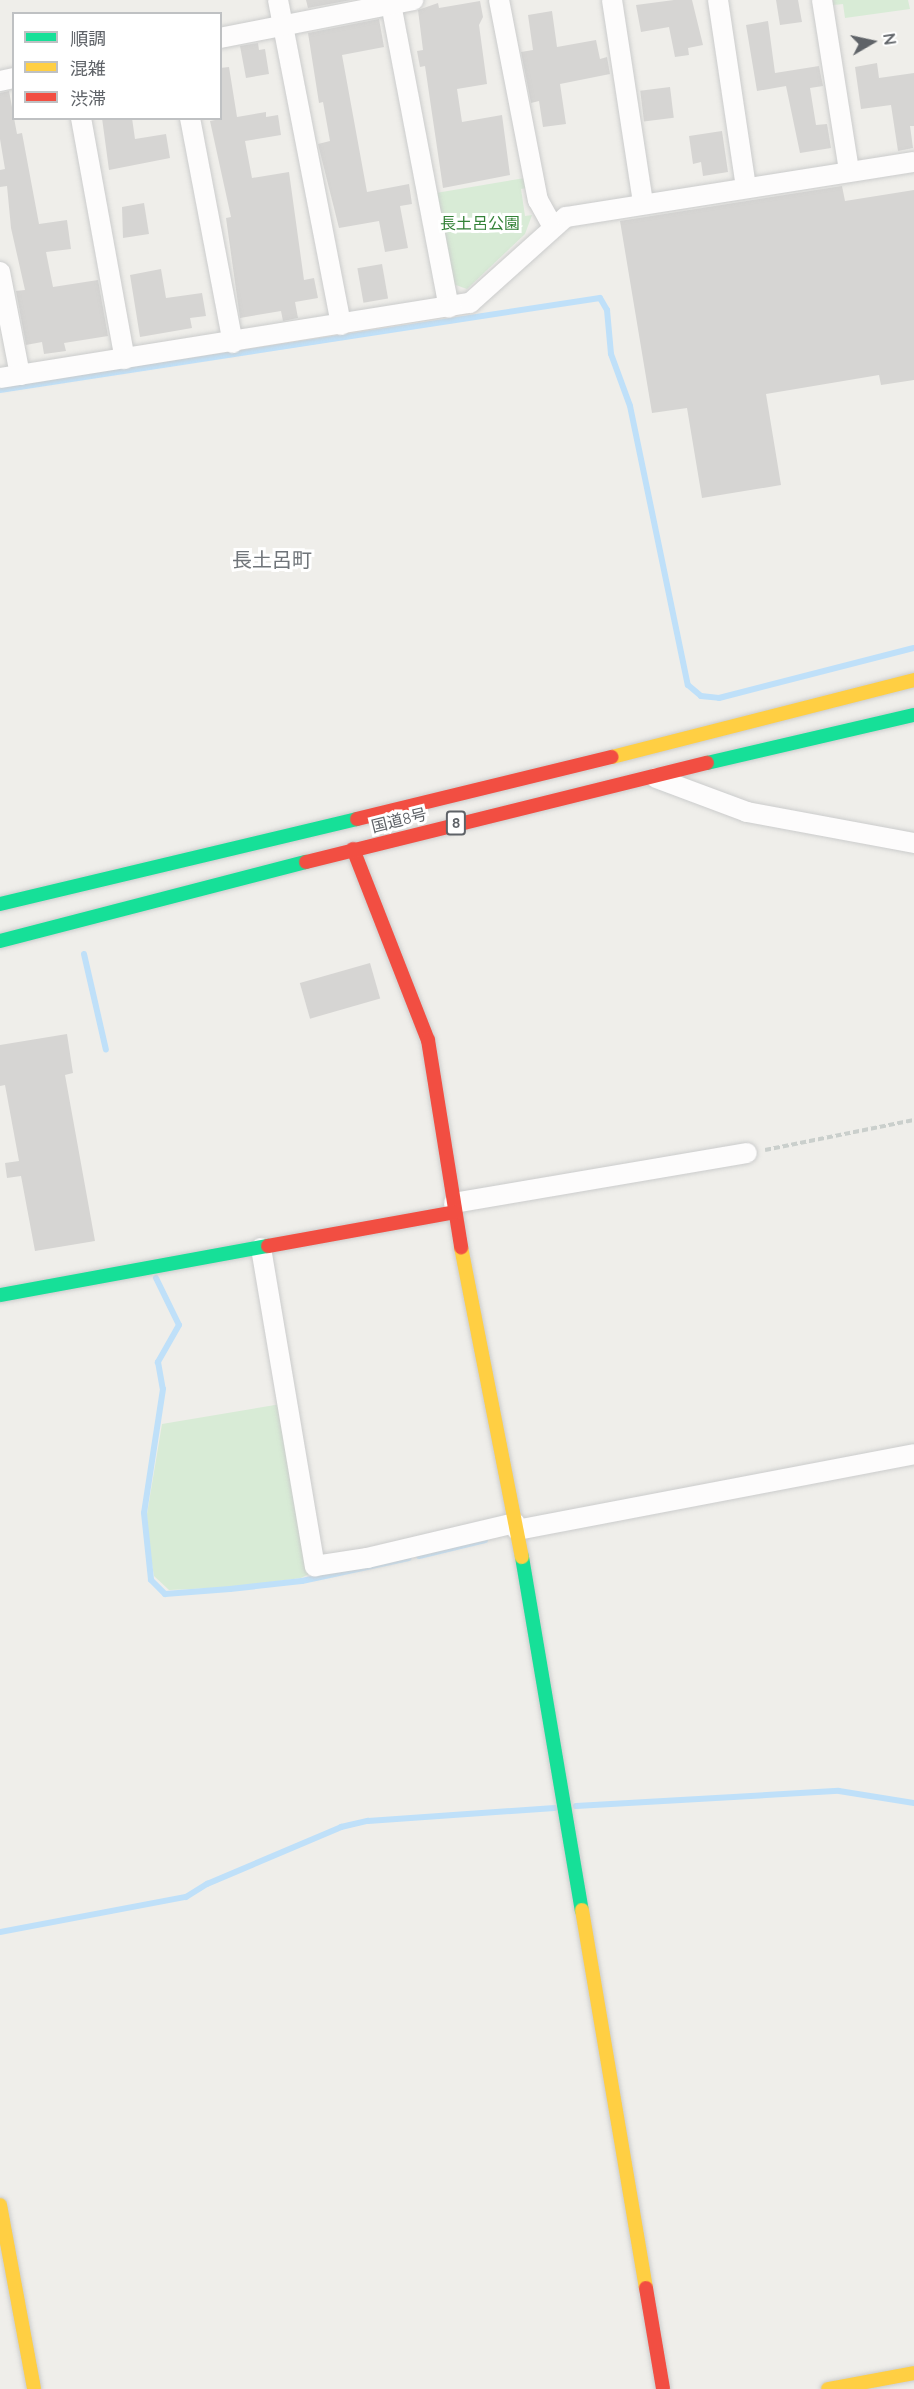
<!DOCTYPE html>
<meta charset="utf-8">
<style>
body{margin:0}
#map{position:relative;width:914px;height:2389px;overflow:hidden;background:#efeeea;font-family:Quicksand,"Noto Sans JP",sans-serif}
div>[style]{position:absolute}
.green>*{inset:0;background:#d8ebd6}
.stream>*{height:6px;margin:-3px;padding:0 3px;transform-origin:3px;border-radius:3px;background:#bfe0f9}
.building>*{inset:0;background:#d6d5d3;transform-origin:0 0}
.path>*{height:4px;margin-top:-2px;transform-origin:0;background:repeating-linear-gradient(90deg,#cacfcc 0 6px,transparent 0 9px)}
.roads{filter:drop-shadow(0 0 2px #cbcccc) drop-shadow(0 0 2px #cbcccc)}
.street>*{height:20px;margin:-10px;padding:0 10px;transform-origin:10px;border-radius:10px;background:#fdfcfc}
.fast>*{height:14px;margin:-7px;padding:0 7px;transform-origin:7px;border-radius:7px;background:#16e098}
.slow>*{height:14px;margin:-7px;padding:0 7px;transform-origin:7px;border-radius:7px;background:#ffcf43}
.jam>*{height:14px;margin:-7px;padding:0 7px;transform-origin:7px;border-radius:7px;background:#f24e42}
span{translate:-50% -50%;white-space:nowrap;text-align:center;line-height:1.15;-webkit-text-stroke:6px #fff;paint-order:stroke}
.shield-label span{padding:2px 4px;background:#fff;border:2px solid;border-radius:4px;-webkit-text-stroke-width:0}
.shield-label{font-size:15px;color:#5f6368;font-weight:700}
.park-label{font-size:16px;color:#348238}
.street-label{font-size:16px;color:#5f6368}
.quarter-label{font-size:20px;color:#70757a}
.legend{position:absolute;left:12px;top:12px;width:210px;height:108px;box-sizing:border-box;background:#fff;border:2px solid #bfc1c3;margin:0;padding:8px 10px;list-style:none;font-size:18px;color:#5f6368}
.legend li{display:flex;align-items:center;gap:12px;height:30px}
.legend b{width:30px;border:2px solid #bfc1c3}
.north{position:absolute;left:842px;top:12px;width:60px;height:60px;-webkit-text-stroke:4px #fff;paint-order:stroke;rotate:81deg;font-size:16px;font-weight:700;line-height:24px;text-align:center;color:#5f6368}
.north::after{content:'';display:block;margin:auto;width:21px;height:27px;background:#5f6368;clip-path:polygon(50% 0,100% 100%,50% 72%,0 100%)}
</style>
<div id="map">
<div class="green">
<i style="clip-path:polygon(833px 0,908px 0,910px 9px,845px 18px,843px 4px,833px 5px)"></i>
<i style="clip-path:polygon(525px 178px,527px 188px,521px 189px,525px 216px,532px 215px,525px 234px,467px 289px,453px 284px,436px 193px)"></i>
<i style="clip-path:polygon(281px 1404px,309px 1574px,301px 1578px,232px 1587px,169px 1590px,154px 1576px,148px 1540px,147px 1514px,162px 1424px)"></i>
</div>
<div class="stream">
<i style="left:0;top:390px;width:607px;rotate:-8.72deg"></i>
<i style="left:600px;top:298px;width:14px;rotate:60deg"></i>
<i style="left:607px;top:310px;width:44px;rotate:84.8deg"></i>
<i style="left:611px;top:354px;width:55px;rotate:69.9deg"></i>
<i style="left:630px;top:406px;width:285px;rotate:78.3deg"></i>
<i style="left:688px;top:685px;width:17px;rotate:40deg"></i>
<i style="left:701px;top:696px;width:18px;rotate:6deg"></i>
<i style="left:719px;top:698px;width:201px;rotate:-14.4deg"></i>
<i style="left:84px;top:954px;width:98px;rotate:77.1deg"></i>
<i style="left:156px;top:1278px;width:52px;rotate:63.9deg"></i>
<i style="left:179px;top:1325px;width:43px;rotate:119.6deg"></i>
<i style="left:158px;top:1362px;width:27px;rotate:80deg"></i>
<i style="left:163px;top:1389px;width:125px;rotate:98.7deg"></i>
<i style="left:144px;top:1513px;width:67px;rotate:84deg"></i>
<i style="left:151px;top:1580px;width:20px;rotate:45deg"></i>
<i style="left:165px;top:1594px;width:65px;rotate:-4.4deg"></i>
<i style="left:230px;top:1589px;width:72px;rotate:-6.3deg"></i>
<i style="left:302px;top:1581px;width:109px;rotate:-12.1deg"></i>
<i style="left:419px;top:1556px;width:68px;rotate:-13.6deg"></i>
<i style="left:576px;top:1806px;width:263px;rotate:-3.3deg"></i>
<i style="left:839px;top:1791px;width:76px;rotate:9.1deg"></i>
<i style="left:0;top:1932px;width:189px;rotate:-10.7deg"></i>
<i style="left:186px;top:1897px;width:25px;rotate:-32deg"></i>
<i style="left:207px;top:1884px;width:146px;rotate:-23deg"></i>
<i style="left:341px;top:1827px;width:28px;rotate:-13deg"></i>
<i style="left:368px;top:1821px;width:187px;rotate:-4deg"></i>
</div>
<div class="building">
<i style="clip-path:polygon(306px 0,351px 0,308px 8px)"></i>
<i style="clip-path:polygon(674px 0,692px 0,703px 45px,688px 48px,689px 55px,675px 57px,669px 27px,641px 32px,636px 5px)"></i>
<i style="clip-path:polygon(776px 0,798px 0,802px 22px,780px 25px)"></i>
<i style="clip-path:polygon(480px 1px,483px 17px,479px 25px,487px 84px,457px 89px,462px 122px,502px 115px,510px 175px,443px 188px,425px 66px,420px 67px,417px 51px,423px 50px,418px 10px,438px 3px,439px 8px)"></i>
<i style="clip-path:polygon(552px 11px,557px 47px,596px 40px,600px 59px,607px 57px,610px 74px,560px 84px,566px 124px,543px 127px,539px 101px,531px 103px,521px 52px,533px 50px,528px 15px)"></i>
<i style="clip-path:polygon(379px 19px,384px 47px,342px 55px,367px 192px,409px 184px,412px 204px,400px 206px,408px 248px,385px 252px,379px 221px,339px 228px,318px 144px,330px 141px,323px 102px,319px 103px,308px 33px)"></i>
<i style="clip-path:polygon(768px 21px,775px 73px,819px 66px,823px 86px,810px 88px,816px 125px,827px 124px,831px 148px,800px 153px,786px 86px,757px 91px,746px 25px)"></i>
<i style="clip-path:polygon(258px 43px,259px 50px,265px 49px,269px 74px,246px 78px,240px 46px)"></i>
<i style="clip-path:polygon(877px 63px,879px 78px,914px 73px,914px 126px,910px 126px,913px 148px,898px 151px,891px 105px,861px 109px,855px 67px)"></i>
<i style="clip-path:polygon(229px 67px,237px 117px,266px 112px,266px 117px,278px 115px,281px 135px,245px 141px,252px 178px,289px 172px,304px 280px,314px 278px,318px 298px,295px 302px,298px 318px,283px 321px,281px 311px,240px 318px,226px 218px,231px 217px,210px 121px,220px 119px,220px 68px)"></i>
<i style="left:670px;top:87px;width:31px;height:30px;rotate:83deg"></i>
<i style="clip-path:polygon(9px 91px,17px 134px,22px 133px,39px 224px,67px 220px,71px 249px,46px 252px,53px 287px,98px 280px,108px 336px,64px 343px,66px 351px,44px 354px,42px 342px,26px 345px,16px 291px,25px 290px,11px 228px,7px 186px,0 187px,0 170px,5px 169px,0 139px,0 93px)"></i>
<i style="clip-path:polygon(102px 118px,132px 118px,135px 139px,166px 134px,170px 158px,109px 170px)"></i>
<i style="clip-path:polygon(722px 131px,728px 172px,703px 176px,701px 162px,693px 164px,689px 136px)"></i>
<i style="clip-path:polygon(842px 186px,845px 201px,914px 190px,914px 380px,881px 385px,879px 375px,766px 394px,781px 485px,702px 498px,687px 408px,652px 413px,620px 221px)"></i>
<i style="clip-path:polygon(144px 203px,149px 234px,123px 238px,122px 207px)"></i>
<i style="left:382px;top:264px;width:35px;height:25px;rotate:80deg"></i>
<i style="clip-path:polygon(161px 269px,166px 298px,202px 293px,206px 316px,190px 318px,192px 328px,140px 337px,130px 275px)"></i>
<i style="left:370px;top:963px;width:37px;height:73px;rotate:74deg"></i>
<i style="clip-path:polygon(67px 1034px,73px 1073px,65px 1075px,95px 1241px,35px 1251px,21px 1176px,7px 1178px,5px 1163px,19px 1161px,5px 1085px,0 1086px,0 1045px)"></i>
</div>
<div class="path">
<i style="left:765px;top:1150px;width:152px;rotate:-11.4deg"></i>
</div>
<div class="roads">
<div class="street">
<i style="left:278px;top:0;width:331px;rotate:79deg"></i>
<i style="left:499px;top:0;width:204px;rotate:79deg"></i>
<i style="left:538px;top:200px;width:29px;rotate:61deg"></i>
<i style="left:612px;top:0;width:204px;rotate:81.3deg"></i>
<i style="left:718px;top:0;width:189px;rotate:81.5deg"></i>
<i style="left:822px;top:0;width:173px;rotate:81deg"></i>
<i style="left:391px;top:4px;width:309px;rotate:79.2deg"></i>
<i style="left:220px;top:38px;width:197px;rotate:-11.1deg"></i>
<i style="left:0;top:81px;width:14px;rotate:-12deg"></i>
<i style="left:81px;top:118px;width:245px;rotate:79.7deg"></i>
<i style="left:190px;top:118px;width:229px;rotate:79.2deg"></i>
<i style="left:0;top:272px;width:105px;rotate:79deg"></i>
<i style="left:0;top:378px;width:476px;rotate:-9.1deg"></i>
<i style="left:470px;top:303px;width:129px;rotate:-41.9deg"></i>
<i style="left:566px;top:217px;width:352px;rotate:-9deg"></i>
<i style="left:656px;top:778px;width:97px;rotate:20.5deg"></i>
<i style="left:747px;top:812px;width:170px;rotate:10.5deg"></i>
<i style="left:454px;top:1203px;width:297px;rotate:-9.7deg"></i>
<i style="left:261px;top:1248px;width:323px;rotate:80.4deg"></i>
<i style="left:315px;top:1566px;width:53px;rotate:-8.7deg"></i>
<i style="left:367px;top:1558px;width:152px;rotate:-13.3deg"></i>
<i style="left:517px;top:1530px;width:404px;rotate:-10.8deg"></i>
</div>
<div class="fast">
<i style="left:707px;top:763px;width:212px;rotate:-13.1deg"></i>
<i style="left:0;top:904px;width:367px;rotate:-13.4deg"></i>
<i style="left:0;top:941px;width:316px;rotate:-14.5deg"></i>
<i style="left:0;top:1295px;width:272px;rotate:-10.4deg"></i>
<i style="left:522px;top:1557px;width:358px;rotate:80.4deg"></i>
</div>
<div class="slow">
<i style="left:612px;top:757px;width:312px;rotate:-14.3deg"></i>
<i style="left:461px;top:1247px;width:316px;rotate:78.9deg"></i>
<i style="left:582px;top:1910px;width:383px;rotate:80.4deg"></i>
<i style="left:0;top:2205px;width:187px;rotate:79.5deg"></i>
<i style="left:828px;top:2389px;width:87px;rotate:-10.5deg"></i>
</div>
<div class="jam">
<i style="left:357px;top:819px;width:262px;rotate:-13.7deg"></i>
<i style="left:353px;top:849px;width:205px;rotate:68.6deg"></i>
<i style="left:428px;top:1040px;width:210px;rotate:80.9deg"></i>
<i style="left:306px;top:862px;width:413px;rotate:-13.9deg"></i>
<i style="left:268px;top:1246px;width:190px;rotate:-10.3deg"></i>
<i style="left:646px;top:2288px;width:102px;rotate:80.4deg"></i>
</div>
</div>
<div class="shield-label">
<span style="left:456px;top:823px">8</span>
</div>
<div class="park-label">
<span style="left:480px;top:223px">長土呂公園</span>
</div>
<div class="street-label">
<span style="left:399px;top:820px;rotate:-14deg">国道8号</span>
</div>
<div class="quarter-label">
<span style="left:272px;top:559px">長土呂町</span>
</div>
<ul class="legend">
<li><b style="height:8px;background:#16e098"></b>順調</li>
<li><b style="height:8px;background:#ffcf43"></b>混雑</li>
<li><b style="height:8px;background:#f24e42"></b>渋滞</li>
</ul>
<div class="north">N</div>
</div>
